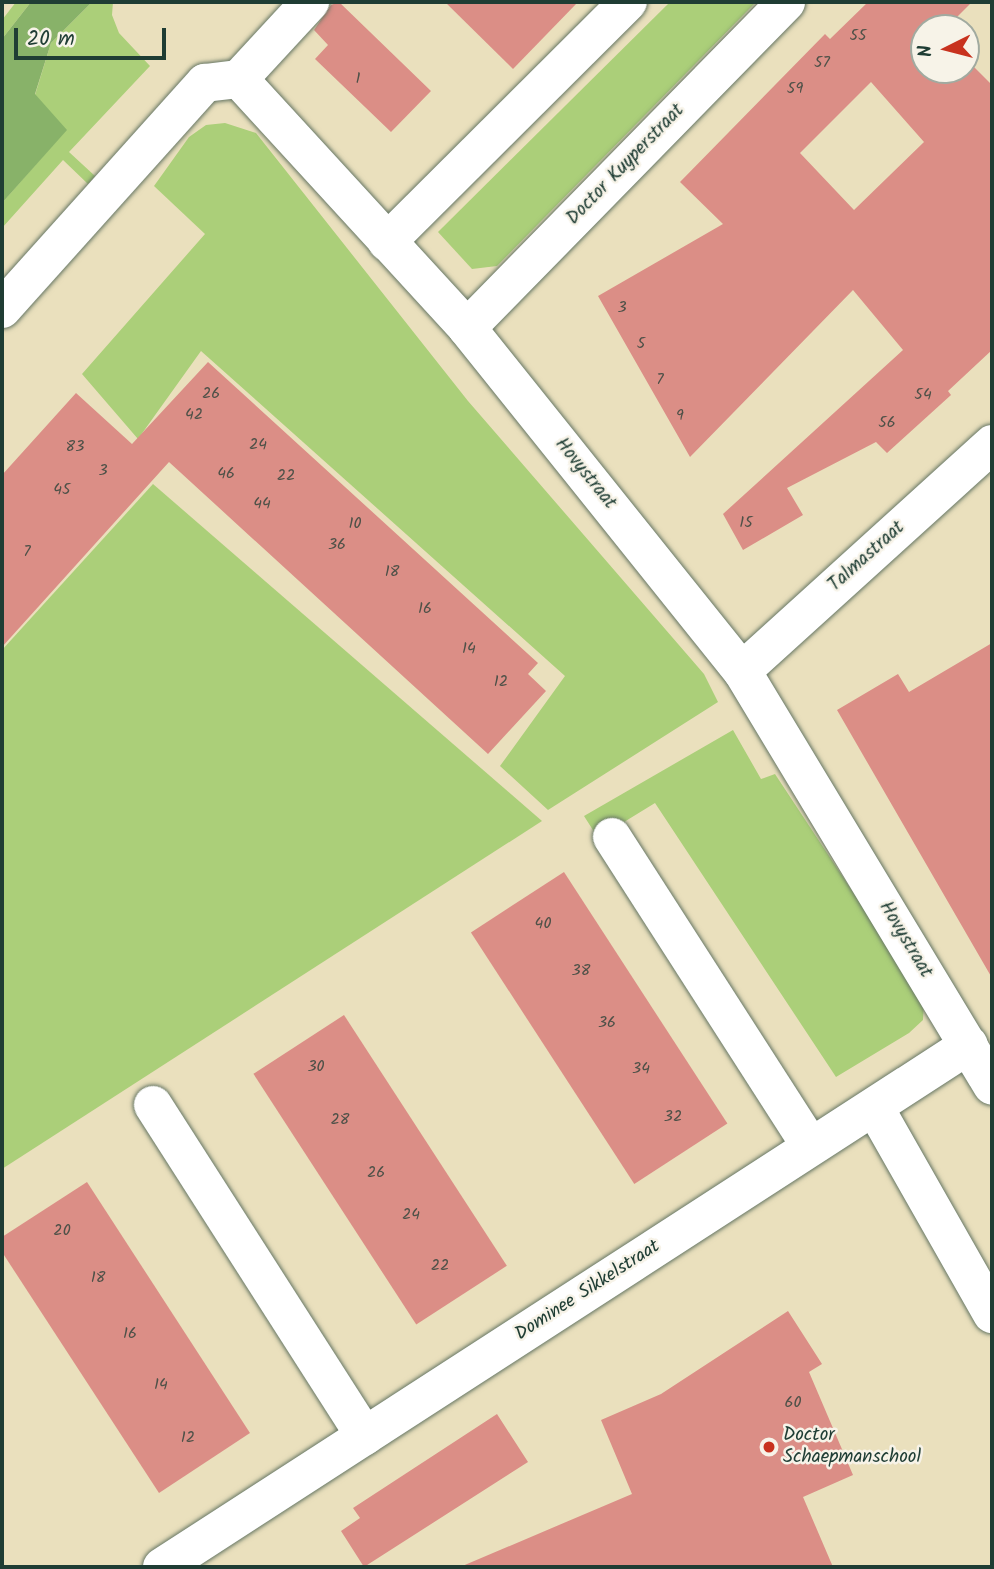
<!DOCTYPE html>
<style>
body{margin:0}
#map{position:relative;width:994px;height:1569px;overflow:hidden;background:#eae0bd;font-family:Kalam,sans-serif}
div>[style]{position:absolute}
.green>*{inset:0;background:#abcf79}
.forest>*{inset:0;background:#88b269}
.building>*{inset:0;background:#db8e86;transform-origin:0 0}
.roads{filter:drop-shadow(0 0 2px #667664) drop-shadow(0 0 2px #667664)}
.minor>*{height:38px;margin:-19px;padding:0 19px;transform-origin:19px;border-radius:19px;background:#fff}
.dots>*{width:19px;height:19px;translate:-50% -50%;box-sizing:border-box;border:4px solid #f7f3e8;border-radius:50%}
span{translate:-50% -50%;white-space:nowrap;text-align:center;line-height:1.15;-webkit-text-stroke:5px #f7f3e8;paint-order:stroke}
.number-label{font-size:16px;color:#4e5148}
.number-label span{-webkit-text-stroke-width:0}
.street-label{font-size:19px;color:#1f3d34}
.poi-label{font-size:19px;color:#1f3d34}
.left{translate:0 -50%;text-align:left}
.frame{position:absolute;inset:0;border:4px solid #1f3d34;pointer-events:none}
.north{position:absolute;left:910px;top:14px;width:70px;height:70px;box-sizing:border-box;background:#f7f3e8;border:2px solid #a1aaa0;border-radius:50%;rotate:264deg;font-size:19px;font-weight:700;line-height:28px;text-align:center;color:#1f3d34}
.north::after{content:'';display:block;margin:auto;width:24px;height:32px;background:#c8321e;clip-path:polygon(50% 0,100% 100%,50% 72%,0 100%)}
.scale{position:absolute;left:14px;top:28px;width:152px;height:32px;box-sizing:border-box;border:4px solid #1f3d34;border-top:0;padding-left:9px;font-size:21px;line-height:24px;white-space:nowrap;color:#1f3d34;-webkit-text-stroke:5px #f7f3e8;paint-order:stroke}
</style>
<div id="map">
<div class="green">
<i style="clip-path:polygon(16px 2px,31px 2px,2px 39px,2px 20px)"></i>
<i style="clip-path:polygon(92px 2px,113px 2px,112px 15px,119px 33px,150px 66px,69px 152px,95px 176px,88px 184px,63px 160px,2px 228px,2px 203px,66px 130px,35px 95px,51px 43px)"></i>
<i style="clip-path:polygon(670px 2px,756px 2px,497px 266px,472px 269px,438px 232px)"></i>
<i style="clip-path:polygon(225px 123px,256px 133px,468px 401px,704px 674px,718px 702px,548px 810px,500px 766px,565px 676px,201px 351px,138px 439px,82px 374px,205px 234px,154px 186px,189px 137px,206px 125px)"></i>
<i style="clip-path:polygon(153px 484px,542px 821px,2px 1169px,2px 650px)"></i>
<i style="clip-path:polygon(733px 730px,761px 779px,775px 774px,924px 1000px,923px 1020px,909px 1033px,836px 1077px,655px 803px,598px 838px,584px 816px)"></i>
</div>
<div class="forest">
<i style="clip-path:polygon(31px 2px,92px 2px,51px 43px,35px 94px,67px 130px,2px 203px,2px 39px)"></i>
</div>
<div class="building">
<i style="clip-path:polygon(339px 2px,431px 91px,391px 132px,315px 59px,328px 45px,314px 30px,331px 5px)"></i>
<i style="clip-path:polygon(445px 2px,578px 2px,513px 69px)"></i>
<i style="clip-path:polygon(evenodd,868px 2px,972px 2px,946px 28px,924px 28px,924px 70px,966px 70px,966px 59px,992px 85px,992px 350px,948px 391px,951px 395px,887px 453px,876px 442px,787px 488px,803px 515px,743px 550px,723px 514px,903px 350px,853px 290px,690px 457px,598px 296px,723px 224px,680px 182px,825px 34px,830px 39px,868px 2px,871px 82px,924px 142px,854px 210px,800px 153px,871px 82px)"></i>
<i style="clip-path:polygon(208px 362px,538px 663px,528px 674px,546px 691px,488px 754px,169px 462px,2px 647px,2px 475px,76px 393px,132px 444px)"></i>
<i style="clip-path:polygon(992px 643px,992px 978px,837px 710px,898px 674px,909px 692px)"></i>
<i style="left:564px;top:872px;width:300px;height:111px;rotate:57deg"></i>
<i style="left:344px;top:1015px;width:299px;height:108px;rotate:57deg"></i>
<i style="clip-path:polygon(87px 1182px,250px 1433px,159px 1493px,2px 1252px,2px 1237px)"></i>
<i style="clip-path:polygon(788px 1311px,822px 1364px,809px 1372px,853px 1475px,803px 1497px,833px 1567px,460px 1567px,632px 1494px,601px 1420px,661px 1394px)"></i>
<i style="clip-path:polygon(497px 1414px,528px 1462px,364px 1567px,341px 1531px,360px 1518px,353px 1508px)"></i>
</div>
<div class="roads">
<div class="minor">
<i style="left:239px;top:79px;width:105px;rotate:-47.3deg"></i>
<i style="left:387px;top:242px;width:340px;rotate:-44.9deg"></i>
<i style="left:2px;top:309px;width:304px;rotate:-48.1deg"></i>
<i style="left:205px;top:83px;width:34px;rotate:-7deg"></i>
<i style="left:239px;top:79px;width:338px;rotate:47.5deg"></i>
<i style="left:467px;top:328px;width:440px;rotate:51.3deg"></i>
<i style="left:742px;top:671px;width:484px;rotate:58.9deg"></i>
<i style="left:467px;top:328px;width:456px;rotate:-45.6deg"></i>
<i style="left:742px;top:671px;width:338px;rotate:-42.2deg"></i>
<i style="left:612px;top:837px;width:367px;rotate:57.3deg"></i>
<i style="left:153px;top:1105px;width:393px;rotate:57.4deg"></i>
<i style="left:875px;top:1108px;width:237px;rotate:60.4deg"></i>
<i style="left:162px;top:1567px;width:961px;rotate:-32.9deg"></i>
</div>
</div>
<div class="dots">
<i style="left:769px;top:1447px;background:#c8321e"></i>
</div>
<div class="number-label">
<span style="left:858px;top:36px">55</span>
<span style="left:822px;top:63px">57</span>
<span style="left:358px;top:79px">1</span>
<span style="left:795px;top:89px">59</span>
<span style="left:622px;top:308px">3</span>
<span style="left:641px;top:344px">5</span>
<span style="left:660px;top:380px">7</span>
<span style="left:211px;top:394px">26</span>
<span style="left:923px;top:395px">54</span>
<span style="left:194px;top:415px">42</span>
<span style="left:680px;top:416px">9</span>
<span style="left:887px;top:423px">56</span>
<span style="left:258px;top:445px">24</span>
<span style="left:75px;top:447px">83</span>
<span style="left:103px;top:471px">3</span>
<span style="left:226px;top:474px">46</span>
<span style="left:286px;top:476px">22</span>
<span style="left:62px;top:490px">45</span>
<span style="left:262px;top:504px">44</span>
<span style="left:746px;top:523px">15</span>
<span style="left:355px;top:524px">10</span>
<span style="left:337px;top:545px">36</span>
<span style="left:27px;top:552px">7</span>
<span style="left:392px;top:572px">18</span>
<span style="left:425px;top:609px">16</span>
<span style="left:469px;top:649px">14</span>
<span style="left:501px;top:682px">12</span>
<span style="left:543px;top:924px">40</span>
<span style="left:581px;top:971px">38</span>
<span style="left:607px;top:1023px">36</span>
<span style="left:316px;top:1067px">30</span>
<span style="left:641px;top:1069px">34</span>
<span style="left:673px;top:1117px">32</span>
<span style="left:340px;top:1120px">28</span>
<span style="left:376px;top:1173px">26</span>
<span style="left:411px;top:1215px">24</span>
<span style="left:62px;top:1231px">20</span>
<span style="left:440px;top:1266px">22</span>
<span style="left:98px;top:1278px">18</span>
<span style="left:130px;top:1334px">16</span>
<span style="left:161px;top:1385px">14</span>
<span style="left:793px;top:1403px">60</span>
<span style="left:188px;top:1438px">12</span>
</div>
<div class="street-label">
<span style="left:626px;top:165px;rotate:-46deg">Doctor Kuyperstraat</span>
<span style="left:585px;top:474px;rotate:51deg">Hovystraat</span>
<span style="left:867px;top:557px;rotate:-42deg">Talmastraat</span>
<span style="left:905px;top:940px;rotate:59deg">Hovystraat</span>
<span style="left:588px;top:1291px;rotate:-33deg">Dominee Sikkelstraat</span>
</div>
<div class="poi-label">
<span class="left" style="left:783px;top:1447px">Doctor<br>Schaepmanschool</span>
</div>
<div class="frame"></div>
<div class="north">N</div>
<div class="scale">20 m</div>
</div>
